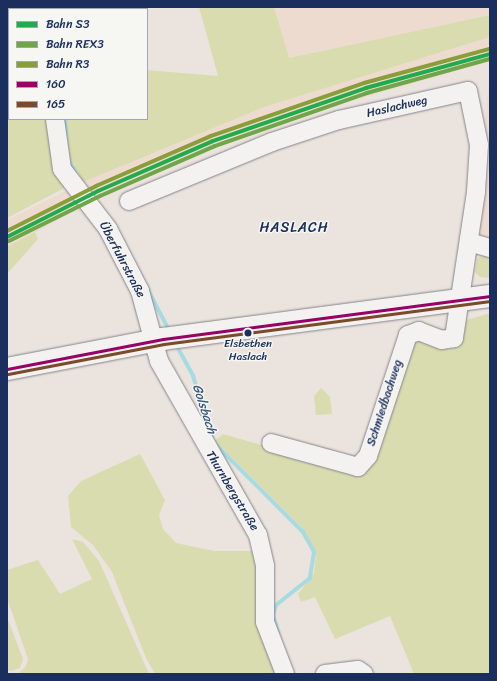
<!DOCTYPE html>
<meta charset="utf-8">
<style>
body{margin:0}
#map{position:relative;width:497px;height:681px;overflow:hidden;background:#ebe3dd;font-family:Sriracha,sans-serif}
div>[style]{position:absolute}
.built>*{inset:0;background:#eddbcf}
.green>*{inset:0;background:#d9dcaf}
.stream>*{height:4px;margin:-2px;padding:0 2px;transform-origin:2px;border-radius:2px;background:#a6dbe2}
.roads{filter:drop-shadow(0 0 1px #85858b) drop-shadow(0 0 1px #85858b)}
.minor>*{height:18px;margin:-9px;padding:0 9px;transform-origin:9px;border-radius:9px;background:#f4f2f0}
.major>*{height:22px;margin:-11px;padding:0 11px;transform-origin:11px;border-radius:11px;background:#f4f2f0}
.bus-1>*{height:3px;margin:-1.5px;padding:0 1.5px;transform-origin:1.5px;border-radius:1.5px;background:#906}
.bus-2>*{height:3px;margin:-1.5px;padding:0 1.5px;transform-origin:1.5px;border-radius:1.5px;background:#7a4b2a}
.rail-1>*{height:4px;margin:-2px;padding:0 2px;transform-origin:2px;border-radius:2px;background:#22ab4d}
.rail-2>*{height:4px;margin:-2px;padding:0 2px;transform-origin:2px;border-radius:2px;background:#6fa649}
.rail-3>*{height:4px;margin:-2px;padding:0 2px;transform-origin:2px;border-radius:2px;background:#899d38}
.dots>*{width:11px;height:11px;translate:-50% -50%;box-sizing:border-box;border:2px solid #f6f6f2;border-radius:50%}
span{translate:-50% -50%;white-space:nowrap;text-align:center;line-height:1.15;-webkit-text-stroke:3px #f6f6f2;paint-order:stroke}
.bus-label{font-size:11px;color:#1b2f5e}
.street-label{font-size:12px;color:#1b2f5e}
.water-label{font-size:13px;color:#365980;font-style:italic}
.quarter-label{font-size:14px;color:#1b2f5e;letter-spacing:1px}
.frame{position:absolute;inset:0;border:8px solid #1b2f5e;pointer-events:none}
.legend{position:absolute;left:8px;top:8px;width:140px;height:112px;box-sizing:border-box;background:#f6f6f2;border:1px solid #9ea6b7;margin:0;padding:5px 7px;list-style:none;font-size:12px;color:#1b2f5e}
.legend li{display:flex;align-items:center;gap:8px;height:20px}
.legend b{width:20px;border:1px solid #9ea6b7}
</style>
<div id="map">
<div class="built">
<i style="clip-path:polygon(274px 7px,490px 7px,490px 15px,288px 58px)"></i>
<i style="clip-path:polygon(490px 37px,490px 61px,344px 103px,216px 148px,101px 197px,7px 247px,7px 220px,121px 164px,264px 107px)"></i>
<i style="clip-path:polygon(490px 70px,490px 240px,475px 236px)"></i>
</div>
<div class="green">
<i style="clip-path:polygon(7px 7px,33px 9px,9px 9px,9px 119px,52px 119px,70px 185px,7px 218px)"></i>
<i style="clip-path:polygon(199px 7px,274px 7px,289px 58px,490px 15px,490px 37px,264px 107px,83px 182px,69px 157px,66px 130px,61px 119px,147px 119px,147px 70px,218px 76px)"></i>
<i style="clip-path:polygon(35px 232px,38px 239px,7px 274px,7px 247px)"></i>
<i style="clip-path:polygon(482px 256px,490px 256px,490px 278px,480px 277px,475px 272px,477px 259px)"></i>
<i style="clip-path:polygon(490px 313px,490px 674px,414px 674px,390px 616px,335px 639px,315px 597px,301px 602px,298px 594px,314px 573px,316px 554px,303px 529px,215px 441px,223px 434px,356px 472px,411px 344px,418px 340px,450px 349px,460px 345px,467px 320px)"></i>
<i style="clip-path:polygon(321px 388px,330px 397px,332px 414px,316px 415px,314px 396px)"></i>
<i style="clip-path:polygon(140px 454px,165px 500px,159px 515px,163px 529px,176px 543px,214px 551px,256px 551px,280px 674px,155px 674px,146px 658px,112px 572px,93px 545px,71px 527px,68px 496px,81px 481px)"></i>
<i style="clip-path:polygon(72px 539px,83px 542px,99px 561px,149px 674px,18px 674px,26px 666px,28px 659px,7px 598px,7px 570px,38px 560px,60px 594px,92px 579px)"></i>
<i style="clip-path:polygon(7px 617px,23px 659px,20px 668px,11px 671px,7px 670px)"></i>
</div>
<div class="stream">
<i style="left:51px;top:7px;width:2px;rotate:90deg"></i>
<i style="left:65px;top:120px;width:14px;rotate:86deg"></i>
<i style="left:68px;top:159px;width:15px;rotate:62deg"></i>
<i style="left:148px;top:290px;width:47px;rotate:62.4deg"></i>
<i style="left:175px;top:343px;width:38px;rotate:61deg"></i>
<i style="left:193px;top:376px;width:64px;rotate:72.7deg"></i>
<i style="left:216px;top:445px;width:123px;rotate:45deg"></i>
<i style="left:303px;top:532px;width:23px;rotate:61deg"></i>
<i style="left:314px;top:552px;width:26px;rotate:99deg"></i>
<i style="left:310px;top:578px;width:43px;rotate:141.5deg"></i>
<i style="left:276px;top:605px;width:10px;rotate:107deg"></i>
<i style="left:273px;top:615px;width:18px;rotate:74deg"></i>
</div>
<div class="roads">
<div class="minor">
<i style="left:38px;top:7px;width:2px;rotate:90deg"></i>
<i style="left:55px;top:119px;width:50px;rotate:82deg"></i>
<i style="left:62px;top:169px;width:76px;rotate:52.5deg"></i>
<i style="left:108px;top:229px;width:70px;rotate:62.7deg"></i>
<i style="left:140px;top:291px;width:73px;rotate:74.8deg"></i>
<i style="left:159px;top:361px;width:200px;rotate:60.4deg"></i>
<i style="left:258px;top:535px;width:32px;rotate:77deg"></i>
<i style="left:265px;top:566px;width:56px;rotate:90deg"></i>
<i style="left:265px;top:622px;width:56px;rotate:69deg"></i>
<i style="left:129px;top:201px;width:155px;rotate:-22.4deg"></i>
<i style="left:272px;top:142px;width:71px;rotate:-18.2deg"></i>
<i style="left:339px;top:120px;width:132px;rotate:-12.7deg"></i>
<i style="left:468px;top:91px;width:55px;rotate:78.5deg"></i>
<i style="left:479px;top:145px;width:47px;rotate:93.7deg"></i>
<i style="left:476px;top:192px;width:148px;rotate:98.6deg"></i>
<i style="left:454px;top:338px;width:12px;rotate:171deg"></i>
<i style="left:442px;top:340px;width:25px;rotate:-159deg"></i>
<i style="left:419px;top:331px;width:12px;rotate:160deg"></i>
<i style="left:408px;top:335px;width:127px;rotate:108.3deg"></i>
<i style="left:368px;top:456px;width:15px;rotate:132deg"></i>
<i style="left:358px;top:467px;width:90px;rotate:-164.6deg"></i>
<i style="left:469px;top:242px;width:22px;rotate:16deg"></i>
<i style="left:325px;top:674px;width:33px;rotate:-7deg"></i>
<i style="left:358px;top:670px;width:7px;rotate:34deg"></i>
</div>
<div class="major">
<i style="left:7px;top:369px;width:159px;rotate:-10.9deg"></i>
<i style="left:163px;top:339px;width:330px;rotate:-7.5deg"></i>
</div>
</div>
<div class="bus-1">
<i style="left:7px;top:369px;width:159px;rotate:-10.9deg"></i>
<i style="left:163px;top:339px;width:330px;rotate:-7.5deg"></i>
</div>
<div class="bus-2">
<i style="left:8px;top:374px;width:159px;rotate:-10.9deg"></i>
<i style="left:164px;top:344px;width:329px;rotate:-7.5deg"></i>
</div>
<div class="rail-1">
<i style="left:7px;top:237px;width:102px;rotate:-26.8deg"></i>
<i style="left:98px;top:191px;width:125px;rotate:-23.5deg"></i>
<i style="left:213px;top:141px;width:162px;rotate:-19.1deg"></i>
<i style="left:366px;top:88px;width:129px;rotate:-15.3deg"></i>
</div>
<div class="rail-2">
<i style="left:9px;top:241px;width:102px;rotate:-26.3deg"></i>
<i style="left:100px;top:196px;width:125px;rotate:-23.5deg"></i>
<i style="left:215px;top:146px;width:161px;rotate:-19.2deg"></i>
<i style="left:367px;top:93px;width:128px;rotate:-15.5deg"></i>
</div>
<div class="rail-3">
<i style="left:7px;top:231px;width:100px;rotate:-26.8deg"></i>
<i style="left:96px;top:186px;width:125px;rotate:-23.5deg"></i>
<i style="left:211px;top:136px;width:162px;rotate:-19.1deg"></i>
<i style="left:364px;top:83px;width:130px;rotate:-15.2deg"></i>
</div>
<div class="dots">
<i style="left:248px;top:333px;background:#1b2f5e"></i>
</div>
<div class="bus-label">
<span style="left:248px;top:351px">Elsbethen<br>Haslach</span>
</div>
<div class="street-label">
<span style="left:397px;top:107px;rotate:-13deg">Haslachweg</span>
<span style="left:122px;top:260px;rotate:62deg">Überfuhrstraße</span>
<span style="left:385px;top:403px;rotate:-72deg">Schmiedbachweg</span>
<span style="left:232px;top:491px;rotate:59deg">Thurnbergstraße</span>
</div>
<div class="water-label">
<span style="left:204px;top:409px;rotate:72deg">Golsbach</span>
</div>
<div class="quarter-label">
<span style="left:294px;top:228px">HASLACH</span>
</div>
<div class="frame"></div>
<ul class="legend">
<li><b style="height:5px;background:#22ab4d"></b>Bahn S3</li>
<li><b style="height:5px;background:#6fa649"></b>Bahn REX3</li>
<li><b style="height:5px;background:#899d38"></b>Bahn R3</li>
<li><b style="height:5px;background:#906"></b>160</li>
<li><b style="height:5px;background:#7a4b2a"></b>165</li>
</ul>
</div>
